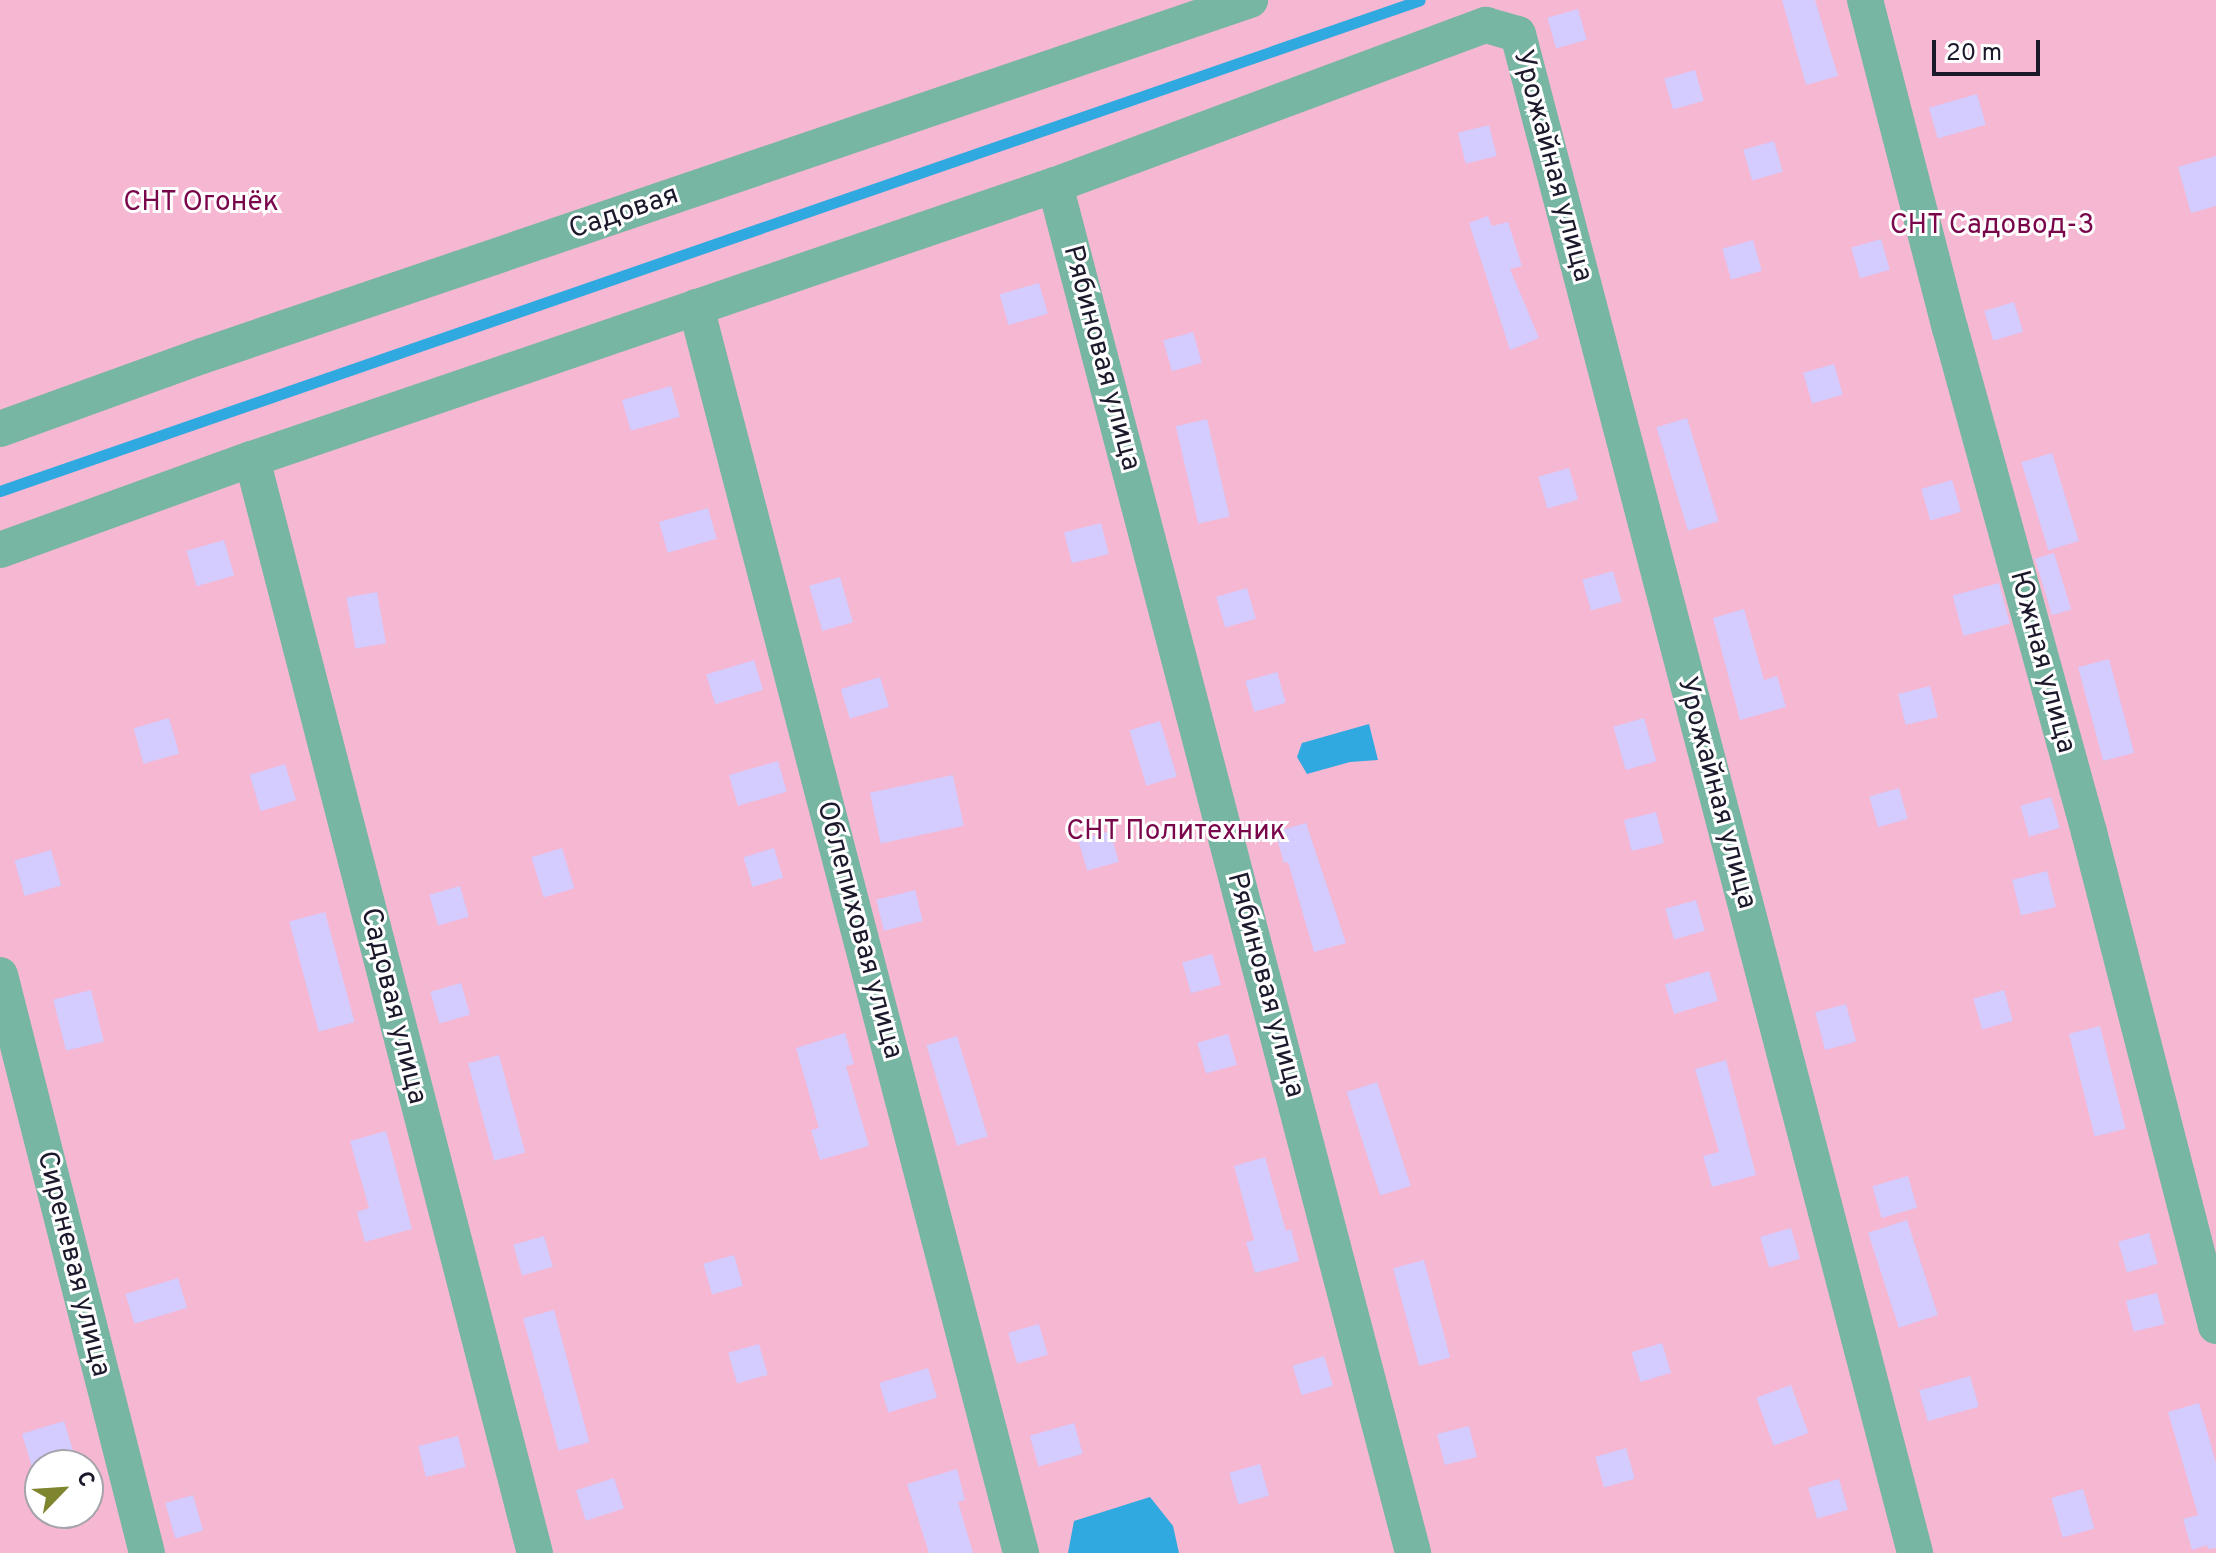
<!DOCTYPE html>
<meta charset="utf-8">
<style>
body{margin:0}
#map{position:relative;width:2216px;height:1553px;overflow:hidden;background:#eae7fc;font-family:Overpass,sans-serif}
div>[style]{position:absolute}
.green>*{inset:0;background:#f5b7d1}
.water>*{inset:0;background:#2fa9df}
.stream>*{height:11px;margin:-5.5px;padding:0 5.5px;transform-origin:5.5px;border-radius:5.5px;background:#2fa9df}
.building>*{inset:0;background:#d4cbff;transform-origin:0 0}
.minor>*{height:36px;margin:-18px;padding:0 18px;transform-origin:18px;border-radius:18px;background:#76b6a2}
span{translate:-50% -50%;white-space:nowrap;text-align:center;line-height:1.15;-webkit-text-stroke:6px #fff;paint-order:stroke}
.street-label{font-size:28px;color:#1d192c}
.park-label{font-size:28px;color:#79064a}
.north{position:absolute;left:24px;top:1449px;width:80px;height:80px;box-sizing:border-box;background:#fff;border:2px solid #a5a3ab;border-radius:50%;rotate:65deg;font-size:22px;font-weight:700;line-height:32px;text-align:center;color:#1d192c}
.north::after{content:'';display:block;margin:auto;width:28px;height:36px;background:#7f842e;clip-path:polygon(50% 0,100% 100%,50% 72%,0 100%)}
.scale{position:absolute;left:1932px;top:40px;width:108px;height:36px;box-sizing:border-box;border:4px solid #1d192c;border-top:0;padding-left:10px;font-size:24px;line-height:28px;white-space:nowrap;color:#1d192c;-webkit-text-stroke:6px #fff;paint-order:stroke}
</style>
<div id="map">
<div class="green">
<i style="clip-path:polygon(evenodd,0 0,2216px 0,2216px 1553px,0 1553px,0 0,40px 1465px,88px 1465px,88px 1513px,40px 1513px,40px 1465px)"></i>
</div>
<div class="water">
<i style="clip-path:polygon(1369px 724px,1378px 760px,1350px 762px,1307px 774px,1297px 757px,1302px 743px)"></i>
<i style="clip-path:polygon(1150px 1497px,1173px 1526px,1179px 1553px,1068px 1553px,1074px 1521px)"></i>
</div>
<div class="stream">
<i style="left:0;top:491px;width:1502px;rotate:-19.07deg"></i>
</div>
<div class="building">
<i style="clip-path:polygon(1782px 0,1815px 0,1838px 76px,1806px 85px)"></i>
<i style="left:1578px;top:9px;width:32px;height:32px;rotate:74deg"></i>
<i style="left:1695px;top:70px;width:32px;height:32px;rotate:74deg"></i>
<i style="left:1977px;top:94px;width:32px;height:50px;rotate:74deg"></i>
<i style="left:1489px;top:125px;width:32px;height:32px;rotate:76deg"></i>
<i style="left:1774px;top:141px;width:32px;height:32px;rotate:74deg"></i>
<i style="clip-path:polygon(2216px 156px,2216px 206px,2191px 213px,2178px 167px)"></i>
<i style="clip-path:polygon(1488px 216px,1492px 226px,1508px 222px,1522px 266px,1510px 269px,1539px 338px,1510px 350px,1469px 223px)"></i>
<i style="left:1881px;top:239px;width:32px;height:31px;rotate:74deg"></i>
<i style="left:1753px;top:240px;width:32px;height:32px;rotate:74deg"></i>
<i style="left:1039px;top:283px;width:32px;height:41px;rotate:74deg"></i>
<i style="left:2014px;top:302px;width:31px;height:31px;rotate:73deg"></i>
<i style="left:1193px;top:332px;width:32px;height:31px;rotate:74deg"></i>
<i style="left:1834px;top:364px;width:32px;height:32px;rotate:74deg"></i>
<i style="left:671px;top:386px;width:32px;height:51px;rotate:74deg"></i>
<i style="left:1687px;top:418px;width:108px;height:32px;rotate:73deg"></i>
<i style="left:1207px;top:419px;width:100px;height:32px;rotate:77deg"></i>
<i style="left:2052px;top:453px;width:92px;height:32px;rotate:73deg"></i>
<i style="left:1569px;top:468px;width:33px;height:32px;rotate:74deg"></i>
<i style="left:1952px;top:480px;width:33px;height:32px;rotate:74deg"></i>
<i style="left:708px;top:508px;width:32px;height:51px;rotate:74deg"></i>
<i style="left:1101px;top:523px;width:32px;height:38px;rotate:76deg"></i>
<i style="left:224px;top:540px;width:37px;height:39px;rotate:74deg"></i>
<i style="left:2054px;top:553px;width:59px;height:20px;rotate:73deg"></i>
<i style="left:1613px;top:571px;width:32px;height:32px;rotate:74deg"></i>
<i style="left:840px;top:577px;width:47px;height:32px;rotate:74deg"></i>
<i style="left:1999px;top:583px;width:42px;height:48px;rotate:75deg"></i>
<i style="left:1247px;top:588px;width:32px;height:32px;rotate:74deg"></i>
<i style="left:377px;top:592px;width:52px;height:31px;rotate:80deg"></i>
<i style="clip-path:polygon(1744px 609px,1764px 680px,1777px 676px,1786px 707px,1740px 720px,1713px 618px)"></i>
<i style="left:2109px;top:659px;width:97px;height:32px;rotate:75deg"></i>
<i style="left:754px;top:660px;width:31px;height:50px;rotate:73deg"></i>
<i style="left:1277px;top:672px;width:32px;height:33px;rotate:74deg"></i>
<i style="left:880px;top:677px;width:31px;height:41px;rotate:73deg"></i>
<i style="left:1930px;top:686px;width:32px;height:33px;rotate:76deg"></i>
<i style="left:169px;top:718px;width:37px;height:37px;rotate:74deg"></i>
<i style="left:1644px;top:718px;width:45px;height:32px;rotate:74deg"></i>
<i style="left:1160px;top:721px;width:58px;height:32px;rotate:73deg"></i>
<i style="left:778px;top:761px;width:32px;height:51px;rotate:74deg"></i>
<i style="left:285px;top:764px;width:38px;height:37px;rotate:73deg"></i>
<i style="left:953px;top:775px;width:52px;height:85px;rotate:78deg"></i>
<i style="left:1899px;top:788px;width:32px;height:31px;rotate:74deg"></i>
<i style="left:2051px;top:797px;width:32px;height:32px;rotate:74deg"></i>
<i style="left:1656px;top:812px;width:32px;height:33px;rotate:76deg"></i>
<i style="clip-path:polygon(1306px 823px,1346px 943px,1314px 952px,1288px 862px,1284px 863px,1275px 832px)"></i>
<i style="left:1110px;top:831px;width:32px;height:33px;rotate:74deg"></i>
<i style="left:562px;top:848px;width:42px;height:32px;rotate:73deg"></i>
<i style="left:774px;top:848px;width:31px;height:32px;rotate:73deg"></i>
<i style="left:51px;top:850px;width:37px;height:38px;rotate:74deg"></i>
<i style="left:2047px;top:871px;width:37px;height:36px;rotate:76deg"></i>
<i style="left:460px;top:886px;width:32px;height:32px;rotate:74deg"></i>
<i style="left:915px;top:890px;width:32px;height:40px;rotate:76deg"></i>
<i style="left:1696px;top:900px;width:32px;height:32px;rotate:74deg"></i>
<i style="left:325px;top:912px;width:114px;height:37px;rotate:75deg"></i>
<i style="left:1212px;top:954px;width:32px;height:31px;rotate:74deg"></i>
<i style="left:1709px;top:971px;width:31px;height:46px;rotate:73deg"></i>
<i style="left:461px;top:983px;width:33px;height:32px;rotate:74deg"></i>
<i style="left:91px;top:990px;width:53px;height:39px;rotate:76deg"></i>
<i style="left:2004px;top:990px;width:32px;height:32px;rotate:74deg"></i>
<i style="left:1846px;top:1004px;width:39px;height:32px;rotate:75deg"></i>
<i style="left:2100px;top:1026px;width:106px;height:32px;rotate:76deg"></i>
<i style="clip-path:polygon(845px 1033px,854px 1064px,846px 1066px,869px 1146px,820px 1160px,811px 1130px,819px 1128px,796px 1048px)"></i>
<i style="left:1228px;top:1034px;width:32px;height:32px;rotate:74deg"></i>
<i style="left:957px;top:1036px;width:105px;height:32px;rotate:73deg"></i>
<i style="left:499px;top:1055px;width:101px;height:32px;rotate:75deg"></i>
<i style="clip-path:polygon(1726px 1060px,1756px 1175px,1712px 1187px,1703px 1156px,1719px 1152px,1695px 1069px)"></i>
<i style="left:1377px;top:1082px;width:109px;height:32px;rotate:72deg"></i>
<i style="clip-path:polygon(386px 1131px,412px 1229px,365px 1242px,357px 1212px,369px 1208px,350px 1141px)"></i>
<i style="clip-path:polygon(1265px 1157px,1286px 1231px,1291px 1229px,1299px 1261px,1255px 1273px,1246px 1242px,1254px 1240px,1234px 1166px)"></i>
<i style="left:1908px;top:1176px;width:33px;height:37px;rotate:74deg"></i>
<i style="left:1907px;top:1220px;width:100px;height:41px;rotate:72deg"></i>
<i style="left:1791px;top:1228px;width:32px;height:32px;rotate:74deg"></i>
<i style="left:2149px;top:1233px;width:32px;height:32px;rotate:74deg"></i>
<i style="left:544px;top:1236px;width:32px;height:32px;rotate:74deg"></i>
<i style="left:734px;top:1255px;width:32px;height:32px;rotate:74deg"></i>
<i style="left:1424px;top:1260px;width:101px;height:32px;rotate:75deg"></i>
<i style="left:178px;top:1278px;width:31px;height:55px;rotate:73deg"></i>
<i style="left:2157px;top:1293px;width:32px;height:32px;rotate:76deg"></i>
<i style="left:554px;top:1310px;width:137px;height:32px;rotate:75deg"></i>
<i style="left:1039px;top:1324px;width:32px;height:32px;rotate:74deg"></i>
<i style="left:1662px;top:1343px;width:31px;height:32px;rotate:73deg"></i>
<i style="left:759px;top:1344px;width:32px;height:32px;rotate:74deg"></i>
<i style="left:1324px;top:1356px;width:31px;height:33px;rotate:73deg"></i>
<i style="left:928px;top:1368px;width:31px;height:51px;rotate:73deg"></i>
<i style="left:1970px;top:1376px;width:32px;height:53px;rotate:74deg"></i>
<i style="left:1791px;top:1385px;width:51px;height:37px;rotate:70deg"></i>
<i style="clip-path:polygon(2199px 1403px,2216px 1463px,2216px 1548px,2208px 1549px,2207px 1545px,2192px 1550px,2183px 1519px,2198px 1515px,2168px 1412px)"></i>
<i style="left:64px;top:1421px;width:38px;height:44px;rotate:73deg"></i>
<i style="left:1074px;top:1423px;width:32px;height:46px;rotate:74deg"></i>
<i style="left:1469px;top:1426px;width:32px;height:33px;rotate:76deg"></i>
<i style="left:458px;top:1436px;width:32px;height:41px;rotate:76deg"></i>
<i style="left:1626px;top:1448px;width:32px;height:32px;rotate:74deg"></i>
<i style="left:1260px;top:1464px;width:33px;height:32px;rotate:74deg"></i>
<i style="clip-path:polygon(957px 1469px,965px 1500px,958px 1502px,973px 1553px,929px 1553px,907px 1484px)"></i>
<i style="left:614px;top:1478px;width:32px;height:40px;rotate:72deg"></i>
<i style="left:1839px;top:1479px;width:32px;height:32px;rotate:74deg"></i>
<i style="left:2083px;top:1489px;width:41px;height:33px;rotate:74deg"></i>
<i style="left:193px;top:1495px;width:37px;height:29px;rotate:74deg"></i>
</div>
<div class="minor">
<i style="left:1865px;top:0;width:339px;rotate:75.5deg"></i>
<i style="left:1950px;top:328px;width:523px;rotate:74.58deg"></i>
<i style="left:2089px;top:832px;width:510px;rotate:75.58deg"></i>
<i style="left:1055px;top:185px;width:1414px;rotate:75.33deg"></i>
<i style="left:696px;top:307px;width:1288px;rotate:75.38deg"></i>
<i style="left:0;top:429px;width:215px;rotate:-19.9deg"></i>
<i style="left:202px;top:356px;width:1107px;rotate:-18.76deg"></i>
<i style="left:252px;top:459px;width:1130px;rotate:75.5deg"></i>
<i style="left:0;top:550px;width:268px;rotate:-19.9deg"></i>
<i style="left:252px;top:459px;width:848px;rotate:-18.84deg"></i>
<i style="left:1055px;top:185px;width:460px;rotate:-20.4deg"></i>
<i style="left:1486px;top:25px;width:33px;rotate:16deg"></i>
<i style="left:1518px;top:34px;width:1570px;rotate:75.35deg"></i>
<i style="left:0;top:975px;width:596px;rotate:75.73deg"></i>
</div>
<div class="street-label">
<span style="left:1552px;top:166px;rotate:75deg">Урожайная улица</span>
<span style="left:624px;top:213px;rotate:-19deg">Садовая</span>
<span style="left:1101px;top:358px;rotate:75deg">Рябиновая улица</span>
<span style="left:2042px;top:662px;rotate:75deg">Южная улица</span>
<span style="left:1716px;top:793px;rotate:75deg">Урожайная улица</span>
<span style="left:859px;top:930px;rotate:75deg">Облепиховая улица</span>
<span style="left:1265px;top:985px;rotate:75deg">Рябиновая улица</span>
<span style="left:393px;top:1006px;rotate:76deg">Садовая улица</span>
<span style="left:73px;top:1264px;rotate:76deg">Сиреневая улица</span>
</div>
<div class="park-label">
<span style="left:201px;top:203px">СНТ Огонёк</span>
<span style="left:1992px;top:226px">СНТ Садовод-3</span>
<span style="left:1176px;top:832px">СНТ Политехник</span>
</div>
<div class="north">С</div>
<div class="scale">20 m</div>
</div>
